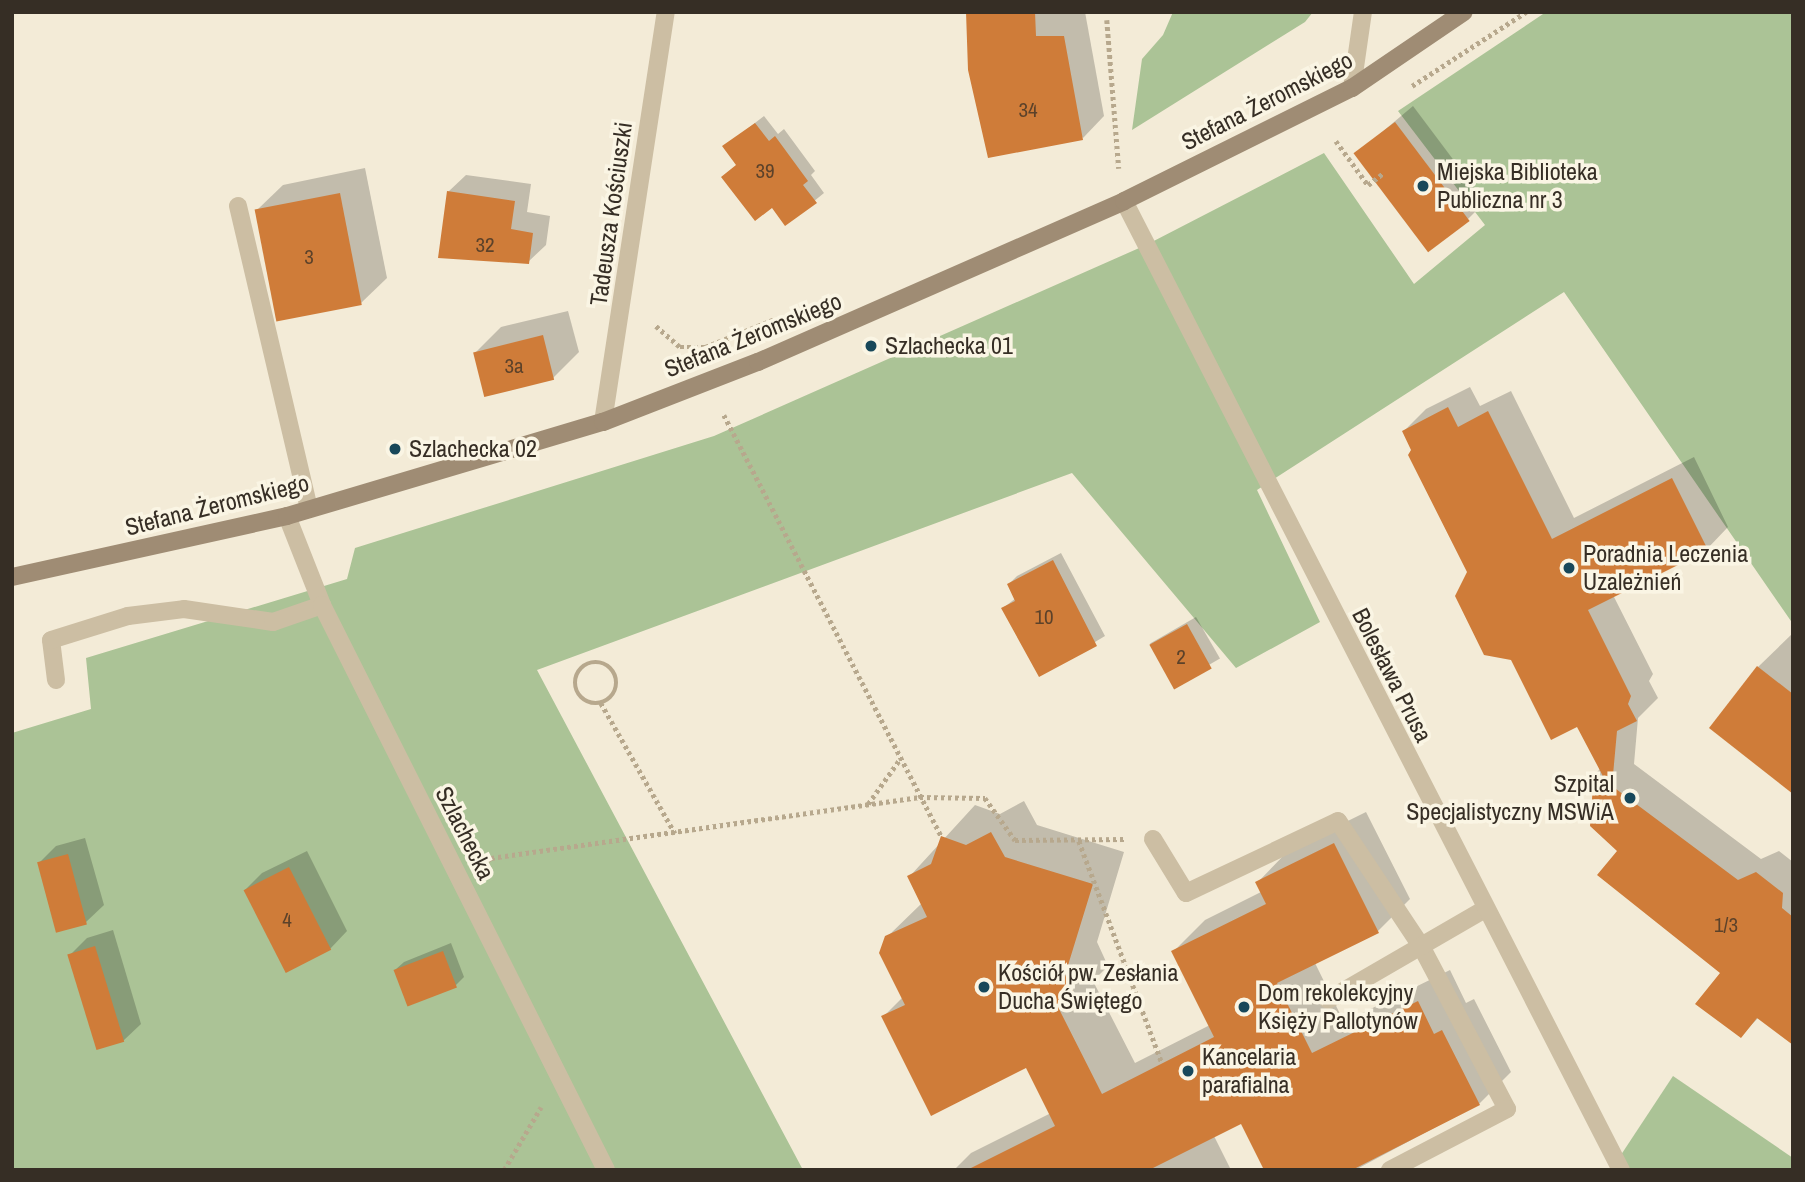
<!DOCTYPE html>
<meta charset="utf-8">
<style>
body{margin:0}
#map{position:relative;width:1805px;height:1182px;overflow:hidden;background:#f3ebd7;font-family:"Archivo Narrow",sans-serif}
div>[style]{position:absolute}
.green>*{inset:0;background:#abc396}
.shadow>*{inset:0;background:#0003;transform-origin:0 0}
.building>*{inset:0;background:#cf7c39;transform-origin:0 0}
.path>*{height:4.5px;margin-top:-2.25px;transform-origin:0;background:repeating-linear-gradient(90deg,#b7a88d 0 3.5px,transparent 0 7px)}
.path>.ring{margin:-2.25px;padding:0;box-sizing:content-box;background:none;border:4.5px solid #b7a88d;border-radius:50%}
.lane>*{height:18px;margin:-9px;padding:0 9px;transform-origin:9px;border-radius:9px;background:#ccbea3}
.street>*{height:18px;margin:-9px;padding:0 9px;transform-origin:9px;border-radius:9px;background:#ccbea3}
.secondary>*{height:18px;margin:-9px;padding:0 9px;transform-origin:9px;border-radius:9px;background:#9f8c74}
.dots>*{width:19px;height:19px;translate:-50% -50%;box-sizing:border-box;border:4px solid #faf5e4;border-radius:50%}
span{translate:-50% -50%;white-space:nowrap;text-align:center;line-height:1.15;-webkit-text-stroke:7px #faf5e4;paint-order:stroke}
.number-label{font-size:21px;color:#5c422a}
.number-label span{-webkit-text-stroke-width:0}
.street-label{font-size:24px;color:#362e25}
.poi-label{font-size:24px;color:#362e25}
.left{translate:0 -50%;text-align:left}
.right{translate:-100% -50%;text-align:right}
.frame{position:absolute;inset:0;border:14px solid #362e25;pointer-events:none}
</style>
<div id="map">
<div class="green">
<i style="clip-path:polygon(1173px 12px,1313px 12px,1305px 22px,1132px 130px,1142px 59px,1163px 35px)"></i>
<i style="clip-path:polygon(1546px 12px,1793px 12px,1793px 624px,1564px 292px,1257px 490px,1320px 622px,1236px 668px,1072px 473px,537px 670px,803px 1170px,12px 1170px,12px 733px,91px 709px,86px 658px,347px 579px,355px 548px,714px 436px,1146px 245px,1324px 153px,1414px 284px,1485px 225px,1398px 111px)"></i>
<i style="clip-path:polygon(1673px 1076px,1793px 1158px,1793px 1170px,1611px 1170px)"></i>
</div>
<div class="shadow">
<i style="clip-path:polygon(970px 12px,1085px 12px,1104px 116px,1083px 138px)"></i>
<i style="clip-path:polygon(1413px 106px,1485px 202px,1468px 219px,1356px 154px)"></i>
<i style="clip-path:polygon(764px 116px,778px 134px,784px 129px,815px 171px,811px 175px,824px 193px,786px 224px,725px 146px)"></i>
<i style="clip-path:polygon(365px 168px,387px 278px,361px 303px,257px 210px,283px 185px)"></i>
<i style="clip-path:polygon(466px 175px,531px 184px,527px 212px,550px 216px,546px 245px,528px 262px,448px 192px)"></i>
<i style="clip-path:polygon(568px 311px,579px 352px,553px 378px,475px 353px,501px 327px)"></i>
<i style="clip-path:polygon(1470px 387px,1480px 406px,1511px 391px,1574px 518px,1694px 457px,1728px 527px,1707px 549px,1613px 595px,1653px 674px,1649px 681px,1658px 698px,1638px 718px,1634px 764px,1761px 859px,1779px 851px,1793px 862px,1793px 1043px,1759px 1017px,1741px 1036px,1722px 972px,1619px 851px,1592px 826px,1596px 773px,1601px 768px,1578px 725px,1469px 572px,1404px 431px,1426px 409px)"></i>
<i style="clip-path:polygon(1061px 553px,1105px 636px,1040px 675px,1003px 608px,1016px 598px,1009px 584px,1017px 576px)"></i>
<i style="left:1196px;top:617px;width:48px;height:53px;rotate:60deg"></i>
<i style="clip-path:polygon(1793px 633px,1793px 792px,1711px 728px,1758px 667px)"></i>
<i style="clip-path:polygon(1024px 801px,1037px 825px,1124px 852px,1097px 942px,1108px 966px,1093px 981px,1135px 1063px,1210px 1025px,1173px 952px,1205px 920px,1261px 892px,1257px 883px,1289px 850px,1366px 812px,1410px 899px,1378px 931px,1315px 963px,1344px 1022px,1450px 970px,1466px 1003px,1474px 999px,1511px 1072px,1479px 1104px,1355px 1170px,1266px 1170px,1242px 1122px,1214px 1136px,1231px 1170px,954px 1170px,971px 1153px,1051px 1113px,1027px 1066px,883px 1017px,903px 997px,887px 937px,922px 903px,910px 876px,975px 805px,1000px 814px)"></i>
<i style="clip-path:polygon(85px 838px,104px 905px,86px 922px,57px 930px,39px 863px,56px 846px)"></i>
<i style="clip-path:polygon(307px 851px,347px 931px,330px 949px,245px 890px,262px 873px)"></i>
<i style="clip-path:polygon(113px 930px,141px 1024px,123px 1041px,69px 956px,87px 938px)"></i>
<i style="clip-path:polygon(451px 943px,464px 977px,456px 985px,395px 970px,404px 962px)"></i>
</div>
<div class="building">
<i style="clip-path:polygon(966px 12px,1035px 12px,1036px 36px,1064px 36px,1083px 140px,988px 158px,968px 70px)"></i>
<i style="left:1395px;top:122px;width:124px;height:52px;rotate:53deg"></i>
<i style="clip-path:polygon(755px 123px,769px 141px,775px 136px,808px 181px,803px 185px,817px 203px,785px 226px,772px 208px,755px 221px,721px 177px,736px 165px,722px 146px)"></i>
<i style="clip-path:polygon(447px 191px,515px 201px,511px 229px,533px 233px,529px 264px,438px 258px)"></i>
<i style="left:340px;top:193px;width:114px;height:87px;rotate:79deg"></i>
<i style="left:543px;top:335px;width:46px;height:72px;rotate:76deg"></i>
<i style="clip-path:polygon(1448px 407px,1458px 427px,1488px 411px,1552px 539px,1672px 478px,1708px 550px,1588px 610px,1631px 696px,1628px 704px,1637px 721px,1617px 731px,1612px 786px,1738px 880px,1756px 872px,1783px 893px,1782px 908px,1793px 917px,1793px 1045px,1757px 1018px,1741px 1038px,1695px 1004px,1720px 973px,1597px 875px,1617px 851px,1590px 826px,1594px 772px,1605px 780px,1577px 727px,1551px 740px,1511px 660px,1484px 655px,1455px 596px,1467px 572px,1408px 455px,1411px 450px,1402px 431px)"></i>
<i style="clip-path:polygon(1053px 560px,1097px 646px,1039px 677px,1001px 608px,1015px 601px,1007px 584px)"></i>
<i style="left:1187px;top:624px;width:51px;height:43px;rotate:61deg"></i>
<i style="clip-path:polygon(1757px 666px,1793px 694px,1793px 794px,1709px 728px)"></i>
<i style="clip-path:polygon(991px 832px,1005px 857px,1093px 884px,1065px 975px,1077px 999px,1059px 1009px,1102px 1094px,1214px 1037px,1171px 951px,1266px 904px,1255px 882px,1334px 843px,1379px 933px,1277px 983px,1312px 1053px,1418px 1001px,1434px 1034px,1442px 1030px,1480px 1105px,1352px 1170px,1264px 1170px,1241px 1124px,1149px 1170px,967px 1170px,1055px 1126px,1026px 1068px,931px 1116px,881px 1016px,905px 1005px,879px 953px,885px 936px,927px 917px,907px 876px,931px 864px,941px 836px,966px 845px)"></i>
<i style="left:68px;top:854px;width:73px;height:32px;rotate:75deg"></i>
<i style="left:289px;top:867px;width:93px;height:51px;rotate:63deg"></i>
<i style="left:95px;top:946px;width:100px;height:29px;rotate:73deg"></i>
<i style="left:443px;top:951px;width:39px;height:53px;rotate:69deg"></i>
</div>
<div class="path">
<i style="left:1107px;top:20px;width:149px;rotate:85.4deg"></i>
<i style="left:1412px;top:86px;width:136px;rotate:-33deg"></i>
<i style="left:1336px;top:141px;width:54px;rotate:54deg"></i>
<i style="left:1368px;top:185px;width:18px;rotate:-38deg"></i>
<i style="left:656px;top:326px;width:32px;rotate:41deg"></i>
<i style="left:680px;top:347px;width:25px"></i>
<i style="left:705px;top:347px;width:75px;rotate:-21.8deg"></i>
<i style="left:724px;top:415px;width:474px;rotate:62.7deg"></i>
<i class="ring" style="left:575px;top:662px;width:37.5px;height:37.5px"></i>
<i style="left:601px;top:703px;width:150px;rotate:60.4deg"></i>
<i style="left:868px;top:804px;width:55px;rotate:-54.6deg"></i>
<i style="left:1079px;top:841px;width:237px;rotate:69.5deg"></i>
<i style="left:482px;top:864px;width:11px;rotate:-34deg"></i>
<i style="left:491px;top:858px;width:433px;rotate:-8.1deg"></i>
<i style="left:920px;top:797px;width:65px;rotate:0.9deg"></i>
<i style="left:985px;top:798px;width:52px;rotate:54.5deg"></i>
<i style="left:1015px;top:840px;width:110px;rotate:-0.5deg"></i>
<i style="left:504px;top:1170px;width:73px;rotate:-59.6deg"></i>
</div>
<div class="lane">
<i style="left:238px;top:206px;width:311px;rotate:76.8deg"></i>
<i style="left:56px;top:680px;width:40px;rotate:-97.1deg"></i>
<i style="left:51px;top:640px;width:81px;rotate:-17.3deg"></i>
<i style="left:128px;top:616px;width:56px;rotate:-7.1deg"></i>
<i style="left:184px;top:609px;width:90px;rotate:8.3deg"></i>
<i style="left:273px;top:622px;width:52px;rotate:-19.1deg"></i>
<i style="left:1153px;top:839px;width:63px;rotate:58.6deg"></i>
<i style="left:1186px;top:893px;width:168px;rotate:-25.3deg"></i>
<i style="left:1338px;top:821px;width:150px;rotate:56.4deg"></i>
<i style="left:1421px;top:946px;width:184px;rotate:62.2deg"></i>
<i style="left:1507px;top:1109px;width:132px;rotate:152.5deg"></i>
<i style="left:1328px;top:1000px;width:181px;rotate:-30.1deg"></i>
</div>
<div class="street">
<i style="left:1352px;top:88px;width:77px;rotate:-81.8deg"></i>
<i style="left:1124px;top:201px;width:1089px;rotate:62.85deg"></i>
<i style="left:603px;top:422px;width:415px;rotate:-81.3deg"></i>
<i style="left:287px;top:516px;width:96px;rotate:68.5deg"></i>
<i style="left:322px;top:605px;width:632px;rotate:63.31deg"></i>
</div>
<div class="secondary">
<i style="left:12px;top:577px;width:282px;rotate:-12.5deg"></i>
<i style="left:287px;top:516px;width:330px;rotate:-16.6deg"></i>
<i style="left:603px;top:422px;width:166px;rotate:-21.2deg"></i>
<i style="left:758px;top:362px;width:400px;rotate:-23.7deg"></i>
<i style="left:1124px;top:201px;width:254px;rotate:-26.4deg"></i>
<i style="left:1352px;top:88px;width:135px;rotate:-34.2deg"></i>
</div>
<div class="dots">
<i style="left:1423px;top:186px;background:#18485a"></i>
<i style="left:871px;top:346px;background:#18485a"></i>
<i style="left:395px;top:449px;background:#18485a"></i>
<i style="left:1569px;top:568px;background:#18485a"></i>
<i style="left:1630px;top:798px;background:#18485a"></i>
<i style="left:984px;top:987px;background:#18485a"></i>
<i style="left:1244px;top:1007px;background:#18485a"></i>
<i style="left:1188px;top:1071px;background:#18485a"></i>
</div>
<div class="number-label">
<span style="left:1028px;top:110px">34</span>
<span style="left:765px;top:171px">39</span>
<span style="left:485px;top:245px">32</span>
<span style="left:309px;top:257px">3</span>
<span style="left:514px;top:366px">3a</span>
<span style="left:1044px;top:617px">10</span>
<span style="left:1181px;top:657px">2</span>
<span style="left:287px;top:920px">4</span>
<span style="left:1726px;top:925px">1/3</span>
</div>
<div class="street-label">
<span style="left:1267px;top:101px;rotate:-27deg">Stefana Żeromskiego</span>
<span style="left:611px;top:214px;rotate:-82deg">Tadeusza Kościuszki</span>
<span style="left:753px;top:335px;rotate:-22deg">Stefana Żeromskiego</span>
<span style="left:217px;top:505px;rotate:-14deg">Stefana Żeromskiego</span>
<span style="left:1392px;top:675px;rotate:63deg">Bolesława Prusa</span>
<span style="left:465px;top:833px;rotate:63deg">Szlachecka</span>
</div>
<div class="poi-label">
<span class="left" style="left:1437px;top:186px">Miejska Biblioteka<br>Publiczna nr 3</span>
<span class="left" style="left:885px;top:346px">Szlachecka 01</span>
<span class="left" style="left:409px;top:449px">Szlachecka 02</span>
<span class="left" style="left:1583px;top:568px">Poradnia Leczenia<br>Uzależnień</span>
<span class="right" style="left:1614px;top:798px">Szpital<br>Specjalistyczny MSWiA</span>
<span class="left" style="left:998px;top:987px">Kościół pw. Zesłania<br>Ducha Świętego</span>
<span class="left" style="left:1258px;top:1007px">Dom rekolekcyjny<br>Księży Pallotynów</span>
<span class="left" style="left:1202px;top:1071px">Kancelaria<br>parafialna</span>
</div>
<div class="frame"></div>
</div>
